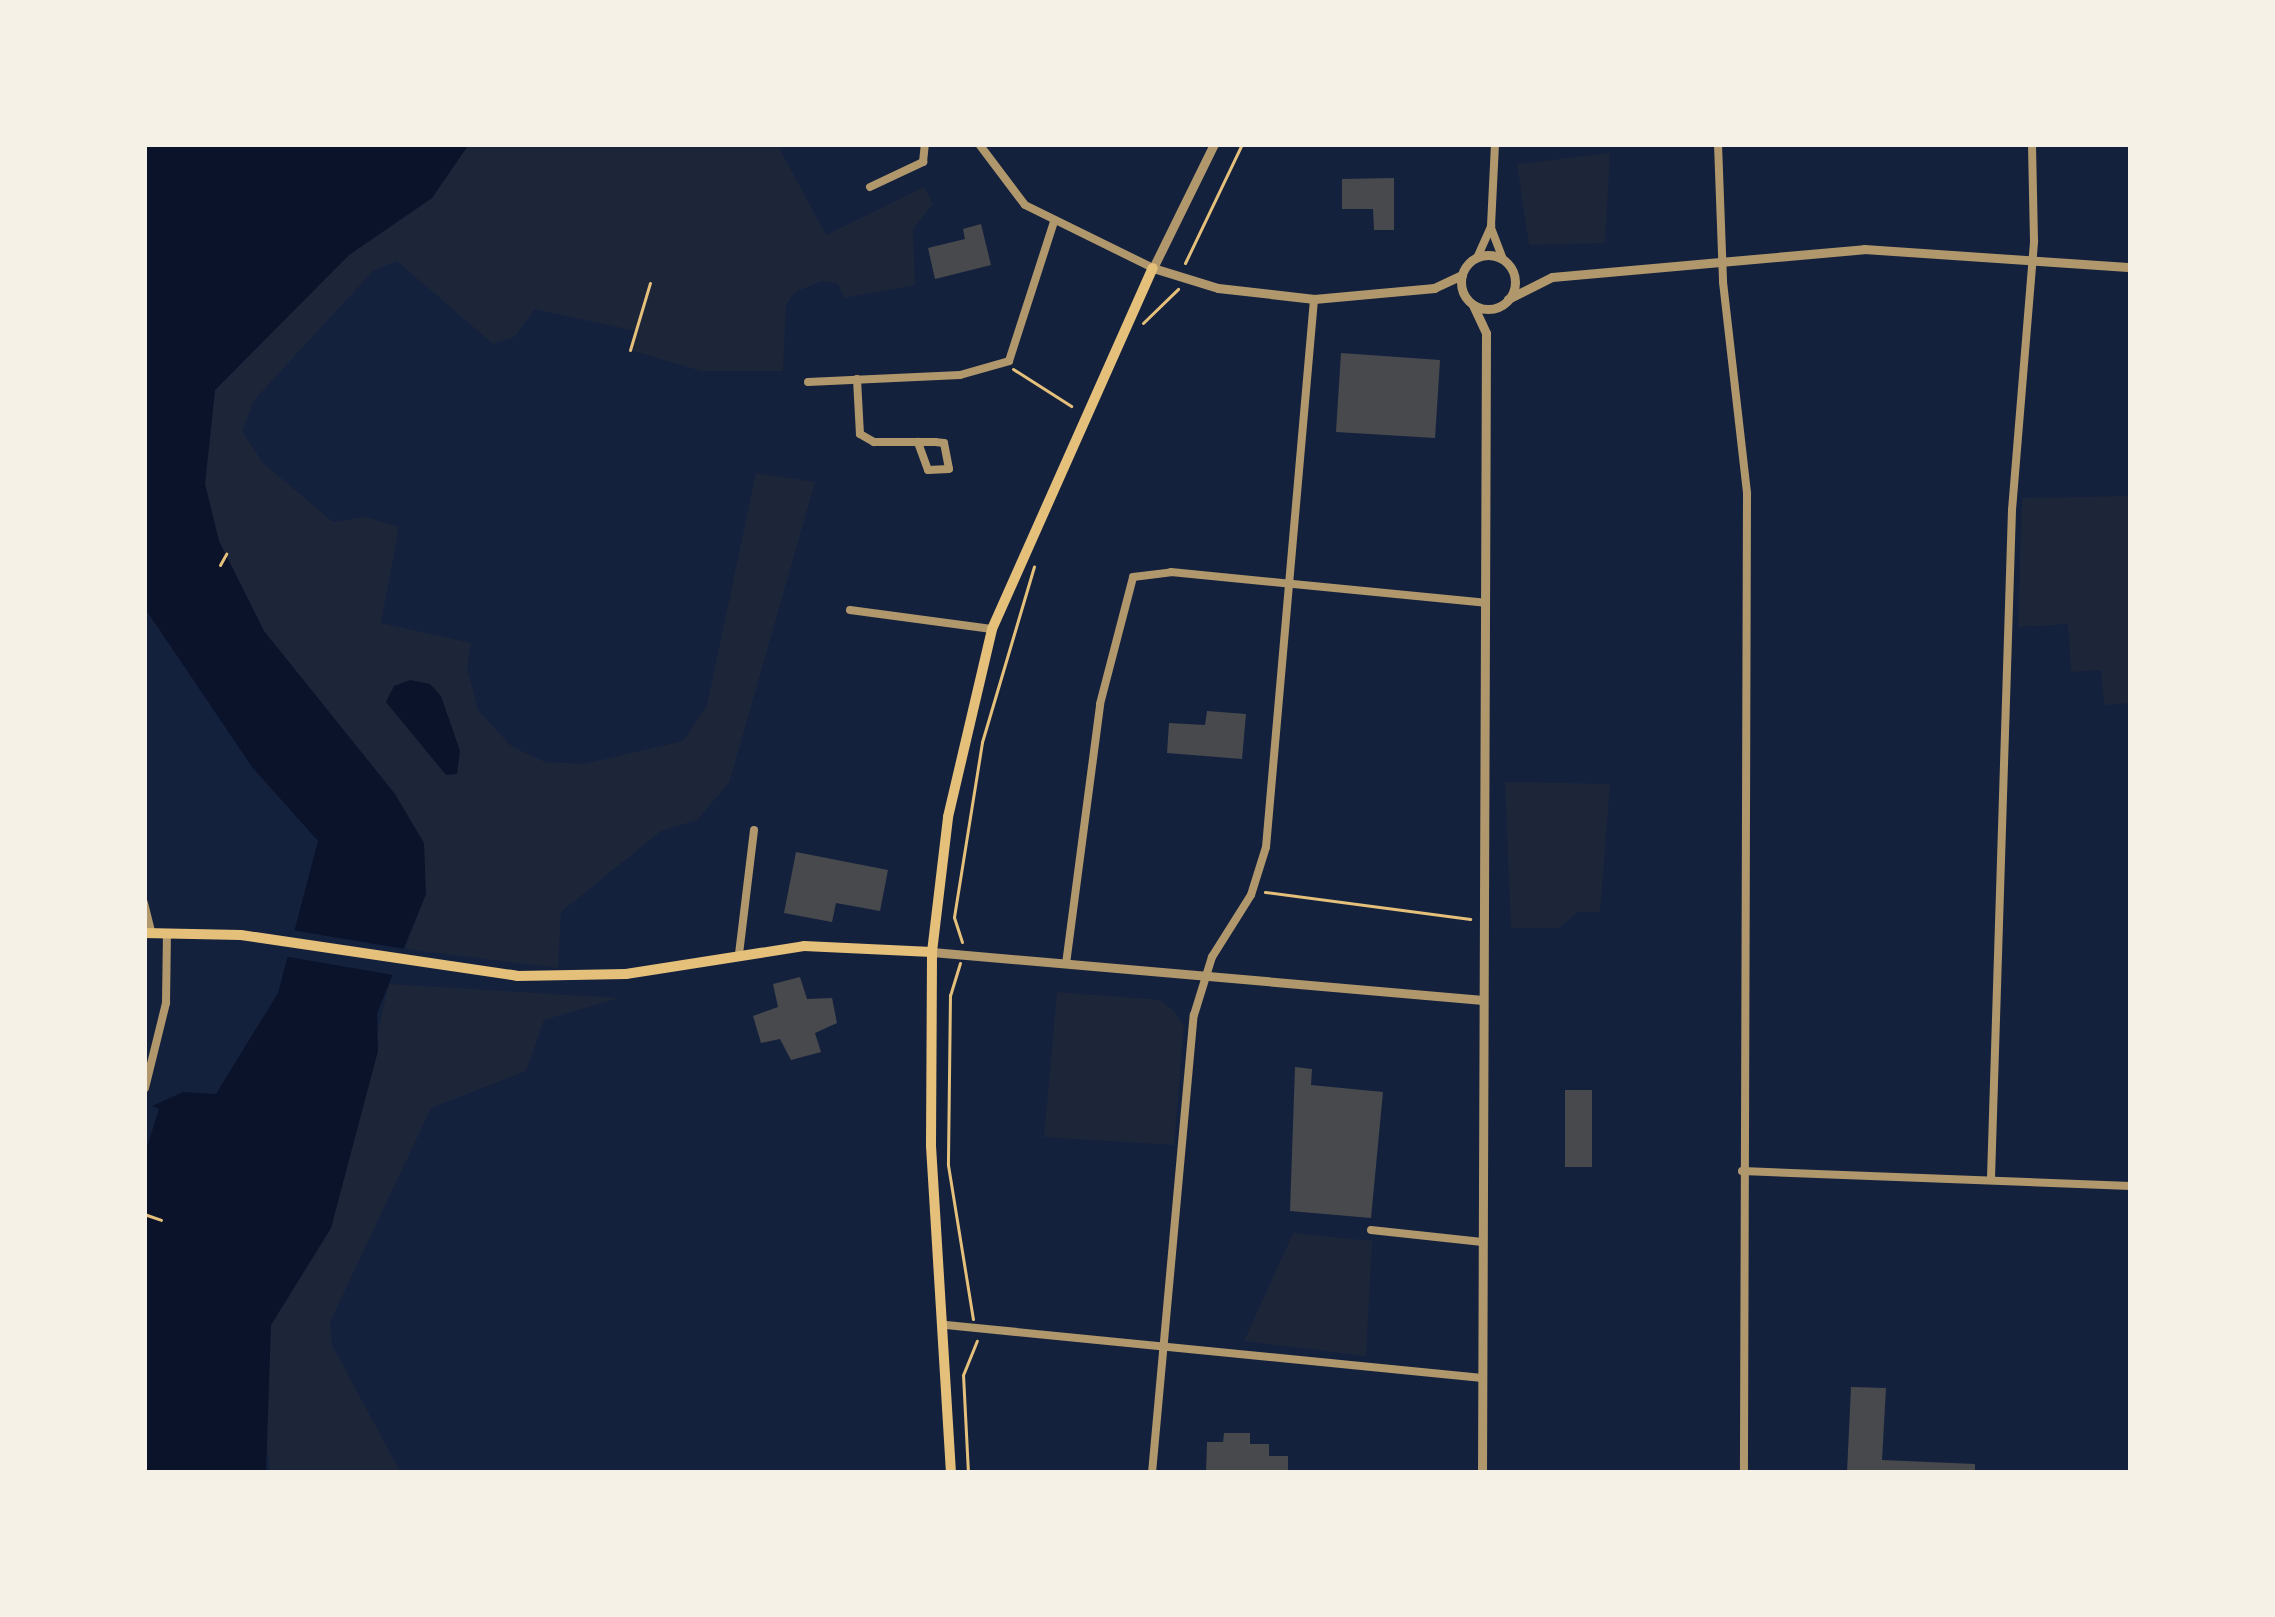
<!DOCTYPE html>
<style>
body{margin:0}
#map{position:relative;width:2275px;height:1617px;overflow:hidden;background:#14213d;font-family:"DM Sans",sans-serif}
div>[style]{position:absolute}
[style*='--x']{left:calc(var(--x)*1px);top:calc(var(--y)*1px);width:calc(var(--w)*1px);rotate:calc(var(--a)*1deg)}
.green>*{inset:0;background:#1d2539}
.water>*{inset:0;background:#0b132b}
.pier>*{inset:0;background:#14213d}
.building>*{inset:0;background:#48494c}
.path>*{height:3px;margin:-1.5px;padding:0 1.5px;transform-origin:1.5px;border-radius:1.5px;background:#e5c07b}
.minor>*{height:8px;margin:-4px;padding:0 4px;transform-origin:4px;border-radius:4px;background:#b1986c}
.tertiary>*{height:9px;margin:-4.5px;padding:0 4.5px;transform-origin:4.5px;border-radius:4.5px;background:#b1986c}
.tertiary>.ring{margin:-4.5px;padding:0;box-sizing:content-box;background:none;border:9px solid #b1986c;border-radius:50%}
.secondary>*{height:10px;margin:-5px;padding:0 5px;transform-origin:5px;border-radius:5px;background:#e5c07b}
span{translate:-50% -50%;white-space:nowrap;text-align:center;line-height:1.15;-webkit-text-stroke:9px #f6f1e7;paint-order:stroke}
.frame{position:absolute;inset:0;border:147px solid #f6f1e7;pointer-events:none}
</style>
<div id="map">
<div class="green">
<i style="clip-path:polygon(469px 144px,777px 144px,826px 235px,924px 187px,933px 204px,913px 229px,915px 285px,844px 298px,838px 284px,822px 281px,795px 292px,786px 305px,783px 371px,701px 371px,630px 350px,635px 331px,535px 309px,514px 337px,493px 344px,397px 261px,373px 271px,254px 400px,242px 431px,263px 463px,333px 522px,366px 517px,399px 527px,381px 623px,471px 643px,467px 668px,478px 710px,511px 746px,545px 762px,584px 764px,683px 741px,707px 705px,756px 473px,815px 482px,729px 783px,697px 820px,661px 831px,561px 912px,558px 968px,405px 949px,426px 894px,395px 794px,264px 631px,219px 541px,205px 484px,215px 390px,349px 255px,432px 198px)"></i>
<i style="clip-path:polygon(1610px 153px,1605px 243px,1529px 245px,1517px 164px)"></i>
<i style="clip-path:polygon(2131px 496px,2131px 703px,2104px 705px,2101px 670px,2071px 672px,2068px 624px,2018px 627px,2022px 498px)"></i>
<i style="clip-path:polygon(1505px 782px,1610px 784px,1600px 912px,1578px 912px,1559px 928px,1511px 928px)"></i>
<i style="clip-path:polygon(389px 984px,619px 998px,544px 1020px,526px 1071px,431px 1108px,330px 1322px,332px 1345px,401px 1473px,270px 1473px,263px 1410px,271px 1325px,331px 1228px)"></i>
<i style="clip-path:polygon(1057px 992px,1160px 1000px,1174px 1011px,1184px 1027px,1174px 1145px,1044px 1137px)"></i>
<i style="clip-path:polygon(1293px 1233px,1372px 1241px,1366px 1356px,1244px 1341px)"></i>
</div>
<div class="water">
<i style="clip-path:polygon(144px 144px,469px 144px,432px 198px,349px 255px,215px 390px,205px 484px,219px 541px,264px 631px,395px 794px,424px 843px,426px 894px,377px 1013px,378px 1051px,331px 1228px,271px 1325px,266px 1473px,144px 1473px,144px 1156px,159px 1109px,152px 1106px,183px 1092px,216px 1094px,278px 993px,318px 841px,252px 767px,144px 607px)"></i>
<i style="clip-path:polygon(410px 680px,430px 684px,441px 696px,460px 751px,457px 774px,446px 775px,386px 702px,394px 686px)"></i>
</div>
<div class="pier">
<i style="clip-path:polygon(291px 930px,411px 950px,399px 976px,283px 956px)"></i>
</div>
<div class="building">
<i style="clip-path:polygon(1394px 178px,1394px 230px,1374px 230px,1373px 209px,1342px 209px,1342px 179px)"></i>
<i style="clip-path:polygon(981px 224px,991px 265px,935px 279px,928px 248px,965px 239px,963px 229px)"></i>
<i style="clip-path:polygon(1341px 353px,1440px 360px,1435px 438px,1336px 432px)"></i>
<i style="clip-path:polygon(1207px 711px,1246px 714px,1242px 759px,1167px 753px,1169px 723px,1205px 725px)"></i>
<i style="clip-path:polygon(796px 852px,888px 870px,880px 911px,836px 903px,832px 922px,784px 913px)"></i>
<i style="clip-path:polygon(800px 977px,807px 999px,832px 998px,837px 1023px,815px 1033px,821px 1052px,791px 1060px,780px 1039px,761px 1043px,753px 1016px,778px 1007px,773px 984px)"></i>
<i style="clip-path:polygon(1295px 1067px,1312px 1069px,1311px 1085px,1383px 1092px,1371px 1218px,1290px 1211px)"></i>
<i style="clip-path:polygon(1565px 1090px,1592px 1090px,1592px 1167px,1565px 1167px)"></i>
<i style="clip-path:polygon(1851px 1387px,1886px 1388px,1882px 1460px,1975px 1464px,1975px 1473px,1847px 1473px)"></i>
<i style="clip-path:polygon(1224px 1433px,1250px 1433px,1250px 1444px,1269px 1444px,1269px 1456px,1288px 1456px,1288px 1473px,1206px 1473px,1207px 1442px,1223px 1442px)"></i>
</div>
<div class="path">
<i style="--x:1185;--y:263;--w:132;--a:-64.4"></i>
<i style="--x:1143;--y:323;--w:49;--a:-44.2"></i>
<i style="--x:630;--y:350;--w:70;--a:-73.4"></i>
<i style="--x:1013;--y:369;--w:69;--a:32.5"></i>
<i style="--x:220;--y:565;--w:13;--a:-61"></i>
<i style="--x:1265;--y:892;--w:207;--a:7.5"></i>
<i style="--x:962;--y:942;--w:26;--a:-108"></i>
<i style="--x:954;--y:917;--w:177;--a:-80.9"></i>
<i style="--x:982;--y:742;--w:183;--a:-73.5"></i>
<i style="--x:960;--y:963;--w:34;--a:107"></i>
<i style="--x:950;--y:995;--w:170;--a:90.7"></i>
<i style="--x:948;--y:1165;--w:156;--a:80.8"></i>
<i style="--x:144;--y:1214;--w:18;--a:19"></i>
<i style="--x:968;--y:1473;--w:98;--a:-92.9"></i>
<i style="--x:963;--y:1375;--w:37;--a:-68"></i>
</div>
<div class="minor">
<i style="--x:979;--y:144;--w:76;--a:53"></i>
<i style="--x:1025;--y:205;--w:143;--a:26.2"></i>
<i style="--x:1718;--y:144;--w:138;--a:87.9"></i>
<i style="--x:1723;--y:282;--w:213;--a:83.5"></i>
<i style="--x:1747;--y:494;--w:979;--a:90.18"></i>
<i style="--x:870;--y:187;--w:59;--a:-25.3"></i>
<i style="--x:923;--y:162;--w:18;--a:-84"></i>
<i style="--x:1491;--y:228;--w:34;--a:69"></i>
<i style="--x:1477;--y:258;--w:35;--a:-66"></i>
<i style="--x:1491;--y:226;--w:82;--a:-87.2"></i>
<i style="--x:857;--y:379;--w:55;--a:86.9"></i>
<i style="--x:860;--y:434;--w:16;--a:30"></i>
<i style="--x:874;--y:442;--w:61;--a:0"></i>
<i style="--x:935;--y:442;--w:9;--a:6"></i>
<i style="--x:944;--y:443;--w:26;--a:79"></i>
<i style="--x:949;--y:469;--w:21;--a:177"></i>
<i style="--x:928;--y:470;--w:30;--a:-110"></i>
<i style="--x:808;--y:382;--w:152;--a:-2.6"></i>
<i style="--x:960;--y:375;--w:51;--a:-15.9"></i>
<i style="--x:1009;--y:361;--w:146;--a:-72.1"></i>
<i style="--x:850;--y:610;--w:143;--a:7.6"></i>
<i style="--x:144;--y:903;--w:30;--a:76"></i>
<i style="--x:739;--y:954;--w:125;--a:-83.1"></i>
<i style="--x:1066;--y:964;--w:262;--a:-82.5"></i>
<i style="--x:1100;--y:704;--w:131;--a:-75.4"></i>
<i style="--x:1133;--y:577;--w:38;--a:-7"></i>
<i style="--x:1171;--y:572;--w:316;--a:5.6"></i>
<i style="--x:145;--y:1088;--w:88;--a:-76.1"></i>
<i style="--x:166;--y:1003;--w:69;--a:-89.2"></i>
<i style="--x:1742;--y:1171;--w:389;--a:2.2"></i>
<i style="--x:1991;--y:1178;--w:668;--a:-88.2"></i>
<i style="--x:2012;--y:510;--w:270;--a:-85.3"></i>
<i style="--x:2034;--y:241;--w:97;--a:-91.2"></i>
<i style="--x:1371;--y:1230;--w:112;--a:6.2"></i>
<i style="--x:946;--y:1325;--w:539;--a:5.65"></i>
<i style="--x:1152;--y:1473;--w:460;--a:-84.8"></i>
<i style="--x:1194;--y:1015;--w:61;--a:-72.8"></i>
<i style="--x:1212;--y:957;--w:73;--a:-57.8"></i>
<i style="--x:1251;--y:895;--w:50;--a:-72.6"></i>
<i style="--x:1266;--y:847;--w:550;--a:-84.99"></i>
</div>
<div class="tertiary">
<i style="--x:1214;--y:144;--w:138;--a:116.2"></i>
<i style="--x:1153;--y:268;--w:68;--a:17.1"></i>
<i style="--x:1218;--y:288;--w:97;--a:6.5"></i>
<i style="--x:1314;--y:299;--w:121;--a:-5.2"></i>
<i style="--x:1434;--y:288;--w:31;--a:-25"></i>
<i class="ring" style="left:1461px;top:255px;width:45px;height:45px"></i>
<i style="--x:1508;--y:299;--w:49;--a:-26.6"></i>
<i style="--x:1552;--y:277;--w:313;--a:-5.1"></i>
<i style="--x:1864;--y:249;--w:268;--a:3.9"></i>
<i style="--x:1473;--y:305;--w:31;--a:65"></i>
<i style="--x:1486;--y:333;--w:1140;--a:90.2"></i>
<i style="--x:932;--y:952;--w:553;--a:4.98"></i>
</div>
<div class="secondary">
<i style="--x:144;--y:933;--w:97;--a:1.2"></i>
<i style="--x:241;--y:935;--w:279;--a:8.4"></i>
<i style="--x:517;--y:976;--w:109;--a:-1.1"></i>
<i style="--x:626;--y:974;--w:180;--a:-8.9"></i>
<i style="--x:804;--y:946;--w:128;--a:2.7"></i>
<i style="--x:951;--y:1473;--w:328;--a:-93.5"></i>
<i style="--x:931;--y:1146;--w:194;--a:-89.7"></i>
<i style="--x:932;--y:952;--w:136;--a:-83.2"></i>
<i style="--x:948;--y:817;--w:193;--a:-76.8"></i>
<i style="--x:992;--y:629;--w:395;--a:-66"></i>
</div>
<div class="frame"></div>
</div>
